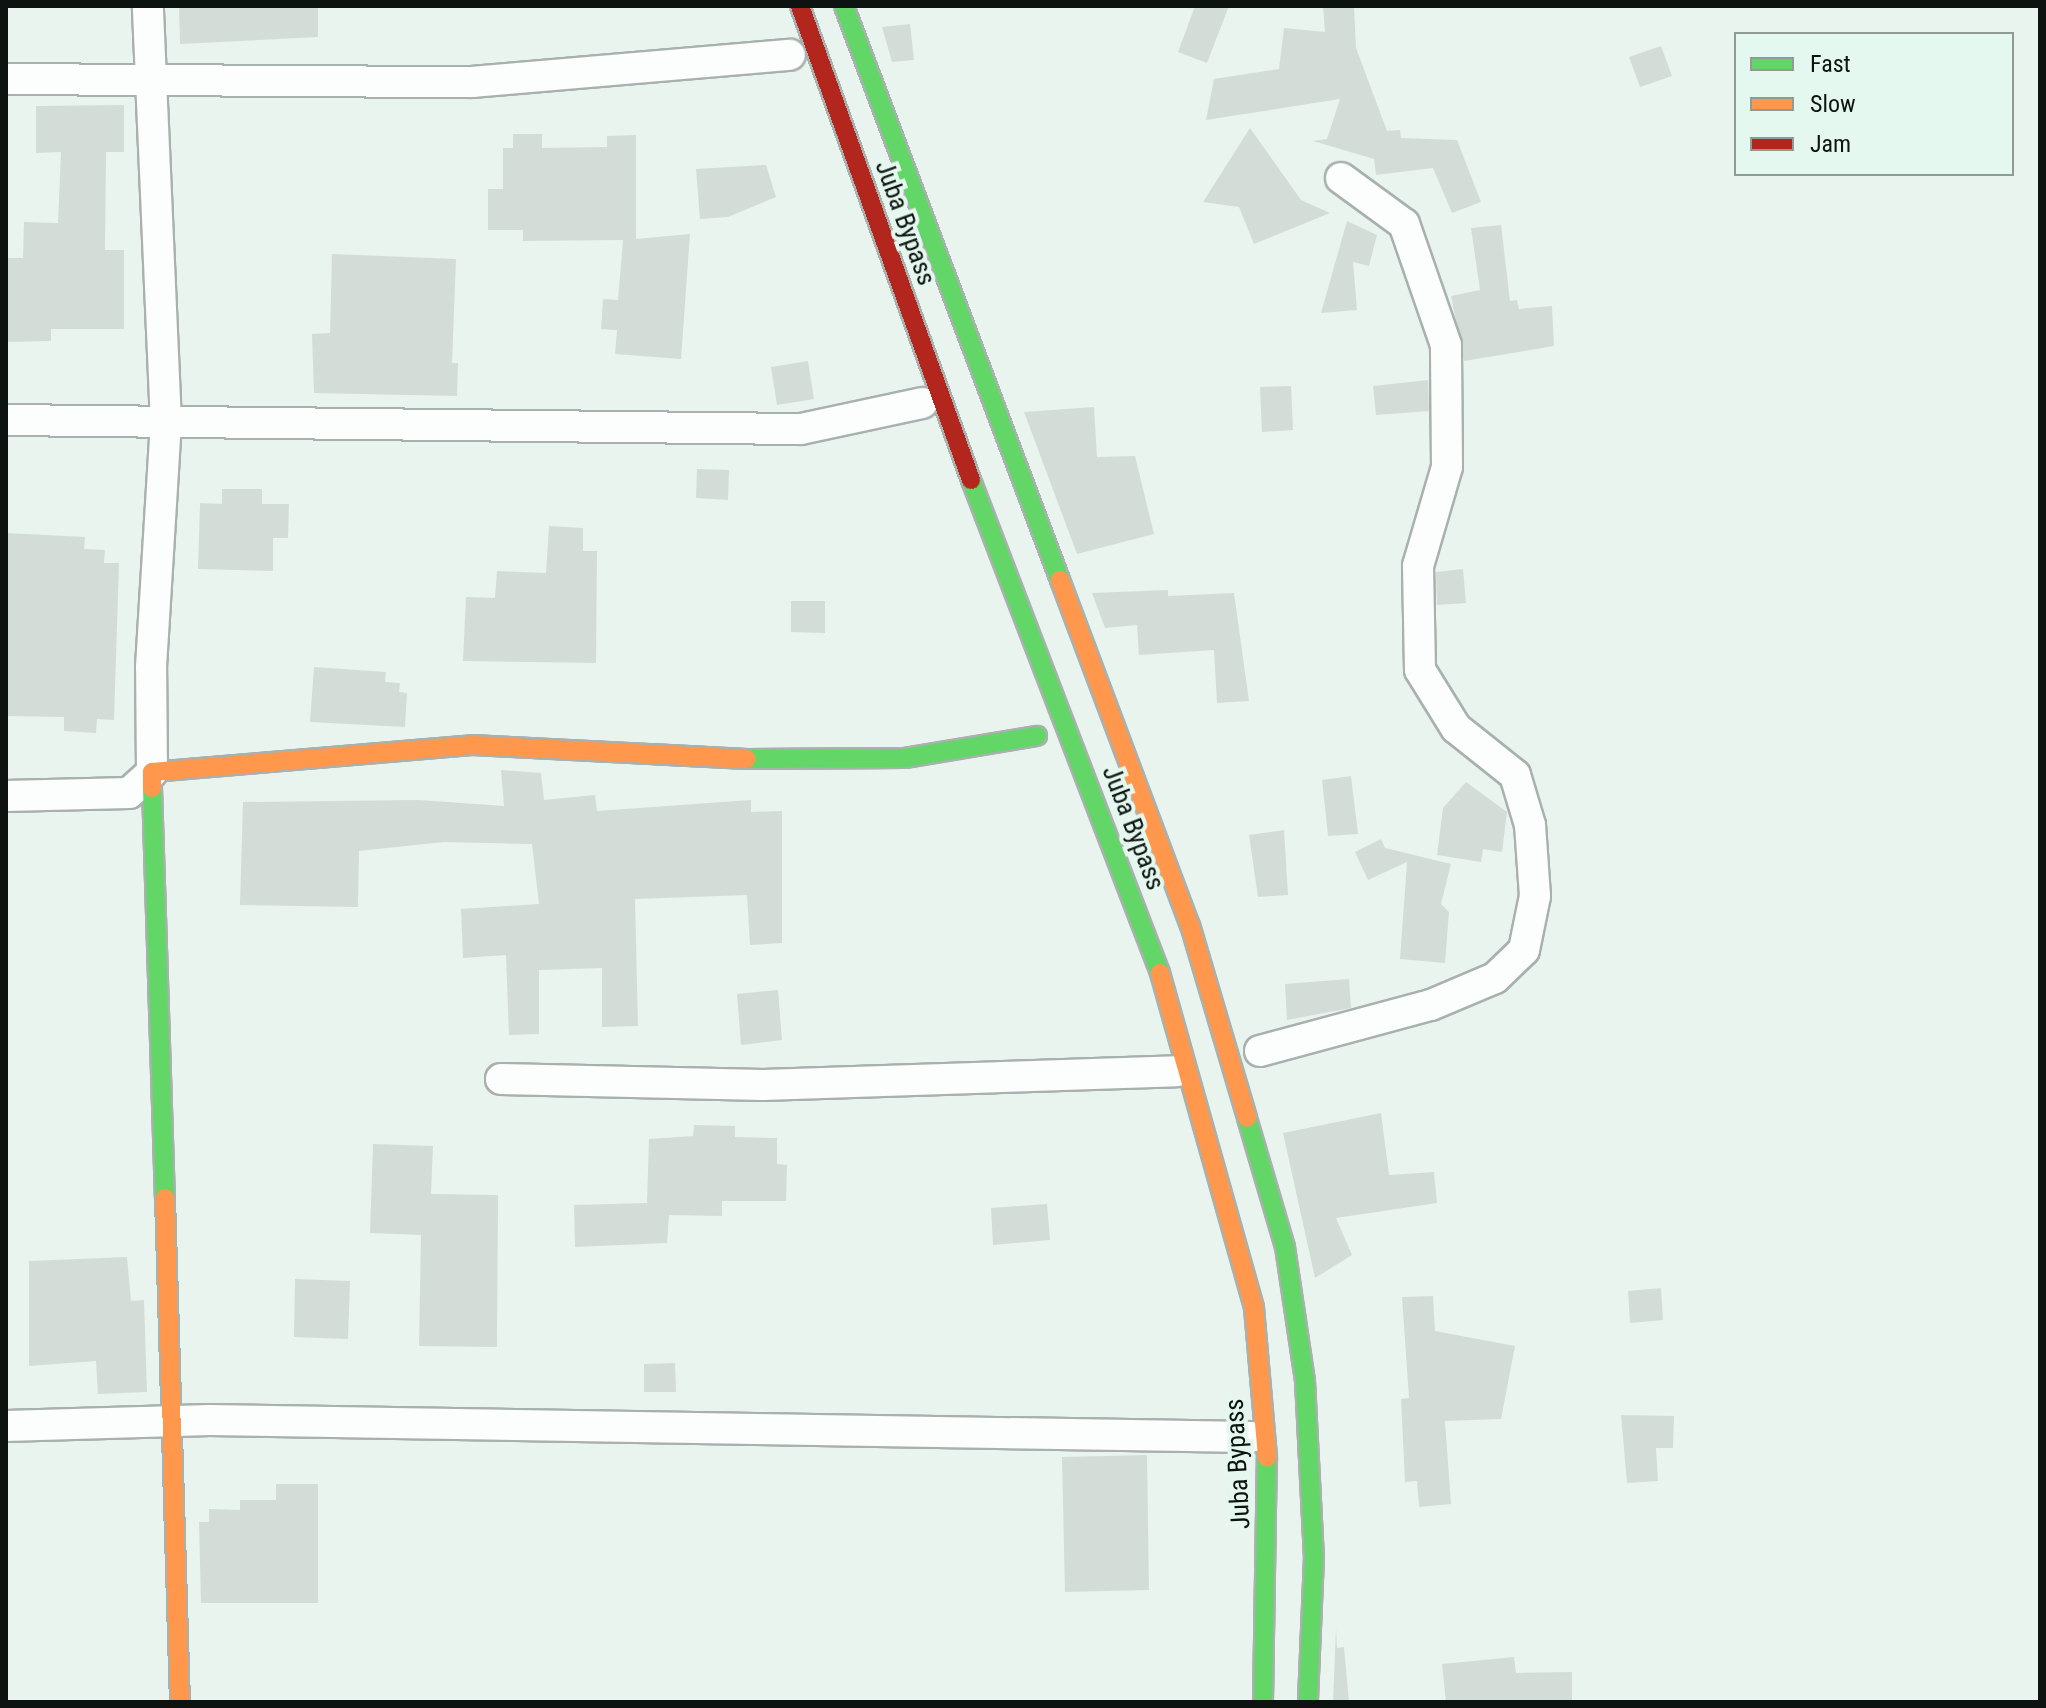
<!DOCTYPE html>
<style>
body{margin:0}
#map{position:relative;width:2046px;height:1708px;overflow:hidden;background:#e9f4ef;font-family:"Roboto Condensed",sans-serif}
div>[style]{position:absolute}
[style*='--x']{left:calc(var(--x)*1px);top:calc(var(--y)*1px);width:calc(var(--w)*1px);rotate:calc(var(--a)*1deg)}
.building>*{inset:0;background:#d4dcd8}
.roads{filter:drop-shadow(2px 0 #a9b1ae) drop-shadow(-2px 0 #a9b1ae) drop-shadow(0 2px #a9b1ae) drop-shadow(0 -2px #a9b1ae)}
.street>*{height:30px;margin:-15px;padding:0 15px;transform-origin:15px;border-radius:15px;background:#fcfdfd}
.fast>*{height:18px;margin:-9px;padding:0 9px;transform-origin:9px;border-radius:9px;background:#63d668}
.slow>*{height:18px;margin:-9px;padding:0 9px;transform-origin:9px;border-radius:9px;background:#ff974d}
.jam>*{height:18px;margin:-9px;padding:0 9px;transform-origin:9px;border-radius:9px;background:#b3261e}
span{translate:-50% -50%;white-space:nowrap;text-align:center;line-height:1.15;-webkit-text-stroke:8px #e5f8ef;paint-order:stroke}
.street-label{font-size:26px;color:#0d1311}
.frame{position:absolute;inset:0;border:8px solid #0d1311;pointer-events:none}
.legend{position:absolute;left:1734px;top:32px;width:280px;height:144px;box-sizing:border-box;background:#e5f8ef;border:2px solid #8f9c96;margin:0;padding:10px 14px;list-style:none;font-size:24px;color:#0d1311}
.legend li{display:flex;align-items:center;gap:16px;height:40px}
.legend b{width:40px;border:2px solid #8f9c96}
</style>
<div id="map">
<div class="building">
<i style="clip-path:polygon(179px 6px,318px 6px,318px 37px,180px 44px)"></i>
<i style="clip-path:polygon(1195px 6px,1229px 6px,1207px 63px,1178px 52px)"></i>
<i style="clip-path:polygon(1323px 6px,1354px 6px,1356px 48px,1387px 131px,1400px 130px,1401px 138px,1457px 140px,1481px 202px,1452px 213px,1433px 168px,1376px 175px,1374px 159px,1313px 141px,1327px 139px,1340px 99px,1206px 120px,1214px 79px,1279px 69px,1284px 28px,1325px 32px)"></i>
<i style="clip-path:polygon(910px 24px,914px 60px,892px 62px,882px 27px)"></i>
<i style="clip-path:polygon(1661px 46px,1672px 76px,1640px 87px,1629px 57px)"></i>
<i style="clip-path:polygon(124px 105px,124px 152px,106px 152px,105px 250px,124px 250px,124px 329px,51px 329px,51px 341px,6px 342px,6px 258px,23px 258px,24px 222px,58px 223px,61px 152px,36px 153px,36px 106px)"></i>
<i style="clip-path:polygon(1250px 128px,1301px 200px,1330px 213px,1254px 244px,1239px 207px,1203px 202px)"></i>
<i style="clip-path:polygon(513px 134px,542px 134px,542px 148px,607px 147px,607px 136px,636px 135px,636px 239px,690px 234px,681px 359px,615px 354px,617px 330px,601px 329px,603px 299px,618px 300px,623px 240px,523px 241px,523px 230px,488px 230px,488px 189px,503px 189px,503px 148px,513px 148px)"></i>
<i style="clip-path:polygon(766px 165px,776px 197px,728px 217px,700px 219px,696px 169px)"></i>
<i style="clip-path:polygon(1347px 221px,1377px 235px,1369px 266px,1353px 262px,1357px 310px,1321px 313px)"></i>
<i style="clip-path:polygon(1501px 225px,1510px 301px,1517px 300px,1519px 309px,1552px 306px,1554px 346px,1464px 361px,1451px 296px,1480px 290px,1471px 228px)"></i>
<i style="clip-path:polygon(332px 254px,456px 259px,452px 363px,458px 363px,457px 396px,314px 393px,312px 334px,330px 333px)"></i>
<i style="clip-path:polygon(808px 361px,814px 399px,777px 405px,771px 367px)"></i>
<i style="clip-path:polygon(1428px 380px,1429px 411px,1376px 415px,1373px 386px)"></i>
<i style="clip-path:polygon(1291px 386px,1293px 430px,1262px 432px,1260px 387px)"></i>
<i style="clip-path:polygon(1094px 407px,1097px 457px,1135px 456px,1154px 534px,1077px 554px,1024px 412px)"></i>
<i style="clip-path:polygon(697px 469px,729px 470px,728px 500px,696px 498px)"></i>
<i style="clip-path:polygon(222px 489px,262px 489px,262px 504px,289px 504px,288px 538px,273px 538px,273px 571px,198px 569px,200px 503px,222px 504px)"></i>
<i style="clip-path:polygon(549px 526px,583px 528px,583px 551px,597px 551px,596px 663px,463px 661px,466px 597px,495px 598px,497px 571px,546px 573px)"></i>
<i style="clip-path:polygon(6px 533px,85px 537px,84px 549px,105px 550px,104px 563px,119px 563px,114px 720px,97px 719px,96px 733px,64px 731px,64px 717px,6px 716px)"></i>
<i style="clip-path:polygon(1463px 569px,1466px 603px,1437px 605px,1436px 572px)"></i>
<i style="clip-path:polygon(1168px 590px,1168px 596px,1234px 593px,1249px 701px,1217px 703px,1214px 650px,1139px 655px,1137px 625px,1105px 628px,1092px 593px)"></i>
<i style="clip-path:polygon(791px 601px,825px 601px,825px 633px,791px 632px)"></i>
<i style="clip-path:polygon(314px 667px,386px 672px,385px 682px,400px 683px,399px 692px,407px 693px,405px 727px,310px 722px)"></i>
<i style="clip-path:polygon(501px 770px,541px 773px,544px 800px,595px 795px,597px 811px,751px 800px,751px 812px,782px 811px,782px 943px,750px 945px,747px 895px,635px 899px,638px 1026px,602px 1027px,602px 968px,539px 970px,539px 1034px,509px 1035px,506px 955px,463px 958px,461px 909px,539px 904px,532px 844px,444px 842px,359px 851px,358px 907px,240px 905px,243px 802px,419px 800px,504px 806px)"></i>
<i style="clip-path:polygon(1351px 776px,1358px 834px,1328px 836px,1322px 780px)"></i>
<i style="clip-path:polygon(1466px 782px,1507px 812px,1502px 852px,1483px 849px,1481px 862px,1437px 855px,1443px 808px)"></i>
<i style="clip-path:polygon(1284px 830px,1288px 895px,1258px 897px,1249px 835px)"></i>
<i style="clip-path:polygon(1381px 839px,1385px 848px,1451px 864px,1441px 904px,1449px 912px,1445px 963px,1400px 959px,1407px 862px,1368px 880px,1355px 852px)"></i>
<i style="clip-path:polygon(1349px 979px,1351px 1008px,1287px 1020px,1285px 984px)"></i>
<i style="clip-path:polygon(778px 990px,782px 1040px,741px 1045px,737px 994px)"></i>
<i style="clip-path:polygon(1381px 1113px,1389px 1175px,1434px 1172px,1437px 1203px,1336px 1218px,1352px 1255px,1315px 1278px,1283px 1133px)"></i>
<i style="clip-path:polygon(694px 1125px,735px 1126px,735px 1137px,777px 1138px,777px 1164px,787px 1165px,786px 1201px,722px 1201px,722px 1216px,669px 1215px,667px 1243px,575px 1247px,574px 1205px,647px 1203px,649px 1139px,693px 1136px)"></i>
<i style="clip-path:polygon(373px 1144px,433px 1146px,431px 1194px,498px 1195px,497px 1347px,419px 1346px,421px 1235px,370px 1233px)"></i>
<i style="clip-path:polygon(1047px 1204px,1050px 1240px,993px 1245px,991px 1208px)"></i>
<i style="clip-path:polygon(127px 1257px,131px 1301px,144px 1300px,147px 1392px,98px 1394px,96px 1361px,29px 1366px,29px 1261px)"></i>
<i style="clip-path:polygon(295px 1279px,350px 1281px,348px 1339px,294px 1337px)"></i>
<i style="clip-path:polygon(1661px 1288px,1663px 1320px,1630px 1323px,1628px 1291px)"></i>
<i style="clip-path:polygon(1433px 1296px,1435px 1331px,1515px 1346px,1501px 1419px,1445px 1421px,1451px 1504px,1419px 1507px,1417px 1481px,1405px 1482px,1401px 1399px,1409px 1398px,1402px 1297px)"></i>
<i style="clip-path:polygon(675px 1363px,676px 1392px,644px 1392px,644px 1364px)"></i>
<i style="clip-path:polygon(1621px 1415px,1674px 1416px,1673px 1448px,1656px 1448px,1658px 1481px,1627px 1483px)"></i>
<i style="clip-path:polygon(1147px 1455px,1149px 1590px,1065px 1592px,1062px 1457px)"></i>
<i style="clip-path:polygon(276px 1484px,318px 1484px,318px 1603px,201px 1603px,199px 1522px,209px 1522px,209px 1509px,240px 1510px,240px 1500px,276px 1500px)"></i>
<i style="clip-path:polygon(1336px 1628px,1337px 1648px,1344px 1647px,1349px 1702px,1333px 1702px)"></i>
<i style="clip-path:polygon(1514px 1657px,1516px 1673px,1572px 1672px,1572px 1702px,1446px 1702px,1442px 1664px)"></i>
</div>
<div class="roads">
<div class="street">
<i style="--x:6;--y:79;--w:466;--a:0.4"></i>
<i style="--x:472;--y:82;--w:319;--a:-4.9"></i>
<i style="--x:6;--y:420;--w:795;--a:0.65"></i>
<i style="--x:801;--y:429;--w:124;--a:-12.1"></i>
<i style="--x:6;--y:796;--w:123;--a:-1.4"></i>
<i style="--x:129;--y:793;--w:31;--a:-42"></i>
<i style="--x:152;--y:772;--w:105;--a:-90.5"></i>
<i style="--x:151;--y:667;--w:244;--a:-86.5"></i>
<i style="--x:166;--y:423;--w:417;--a:-92.5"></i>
<i style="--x:1260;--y:1051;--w:177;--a:-15.1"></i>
<i style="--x:1431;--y:1005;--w:69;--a:-22.9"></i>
<i style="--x:1495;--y:978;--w:40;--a:-44"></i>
<i style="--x:1524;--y:950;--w:55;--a:-78.5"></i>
<i style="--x:1535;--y:896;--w:71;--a:-94"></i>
<i style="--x:1530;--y:825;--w:52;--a:-106.7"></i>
<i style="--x:1515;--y:775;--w:75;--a:-141.5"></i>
<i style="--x:1456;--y:728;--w:68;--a:-121.8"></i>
<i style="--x:1420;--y:670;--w:104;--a:-91.1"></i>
<i style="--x:1418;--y:566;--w:103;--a:-73.7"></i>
<i style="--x:1447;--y:467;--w:122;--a:-90.5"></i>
<i style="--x:1446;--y:345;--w:128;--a:-109.1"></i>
<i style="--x:1404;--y:224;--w:78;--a:-143.9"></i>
<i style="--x:501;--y:1079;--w:262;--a:1.3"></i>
<i style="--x:763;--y:1085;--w:414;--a:-1.9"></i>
<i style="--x:6;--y:1426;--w:204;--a:-1.7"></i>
<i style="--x:210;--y:1420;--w:1041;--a:0.94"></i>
</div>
<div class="fast">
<i style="--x:844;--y:6;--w:613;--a:69.38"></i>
<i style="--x:971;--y:480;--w:528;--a:69.02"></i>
<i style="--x:747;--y:759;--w:158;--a:-0.4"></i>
<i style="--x:905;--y:758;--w:134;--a:-9.5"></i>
<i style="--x:152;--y:788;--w:410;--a:88.2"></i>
<i style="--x:1247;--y:1118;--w:134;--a:73.6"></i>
<i style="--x:1285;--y:1247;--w:135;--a:81.5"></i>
<i style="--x:1305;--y:1381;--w:176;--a:87.1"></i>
<i style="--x:1314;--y:1557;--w:145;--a:92.4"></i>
<i style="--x:1263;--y:1702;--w:245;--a:-89.1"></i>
</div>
<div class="slow">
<i style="--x:1060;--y:580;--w:369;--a:69.4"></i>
<i style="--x:1190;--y:925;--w:201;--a:73.5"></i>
<i style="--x:152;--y:788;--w:16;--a:-90"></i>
<i style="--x:152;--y:772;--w:321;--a:-4.8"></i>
<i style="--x:472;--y:745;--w:275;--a:2.9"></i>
<i style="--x:1160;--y:973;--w:348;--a:74.3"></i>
<i style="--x:1254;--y:1308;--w:150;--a:85"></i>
<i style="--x:165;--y:1198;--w:504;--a:88.3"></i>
</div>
<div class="jam">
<i style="--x:800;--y:6;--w:504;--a:70.16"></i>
</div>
</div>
<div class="street-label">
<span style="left:905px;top:223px;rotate:70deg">Juba Bypass</span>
<span style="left:1133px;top:828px;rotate:69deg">Juba Bypass</span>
<span style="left:1238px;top:1464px;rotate:-93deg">Juba Bypass</span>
</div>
<div class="frame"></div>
<ul class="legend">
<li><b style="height:10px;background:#63d668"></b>Fast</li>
<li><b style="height:10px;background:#ff974d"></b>Slow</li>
<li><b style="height:10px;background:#b3261e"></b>Jam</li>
</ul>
</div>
